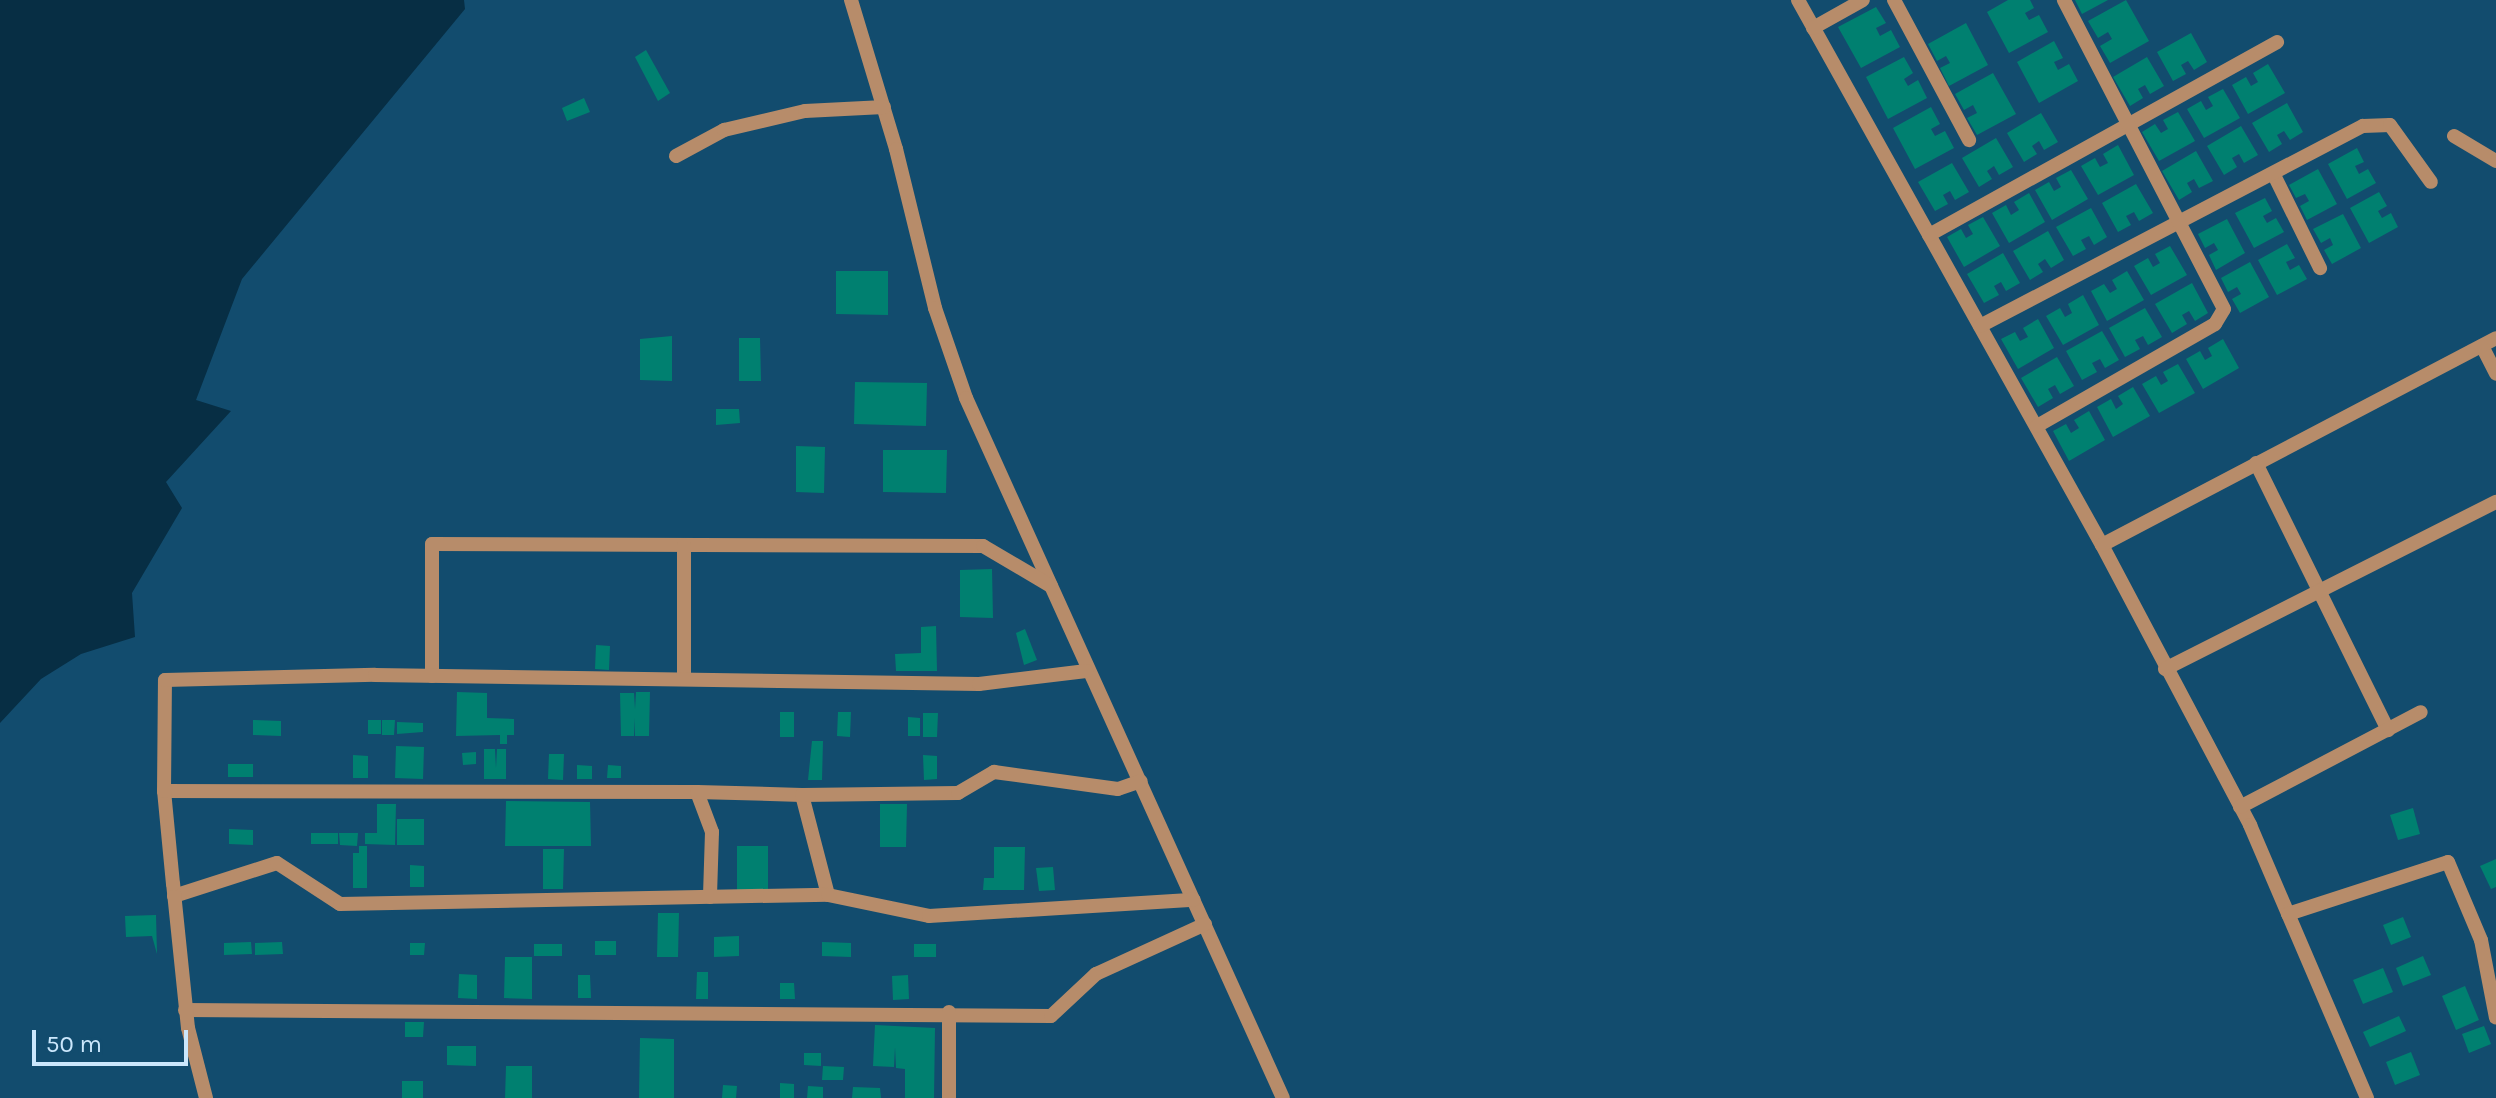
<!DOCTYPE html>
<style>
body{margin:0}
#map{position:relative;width:2496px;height:1098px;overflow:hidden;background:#124c6e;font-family:Karla,sans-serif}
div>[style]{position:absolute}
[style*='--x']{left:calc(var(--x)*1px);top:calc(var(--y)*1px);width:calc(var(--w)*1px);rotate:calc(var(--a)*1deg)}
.water>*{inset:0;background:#072e44}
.building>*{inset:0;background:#008070}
.minor>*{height:14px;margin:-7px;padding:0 7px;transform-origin:7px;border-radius:7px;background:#b78c6a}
span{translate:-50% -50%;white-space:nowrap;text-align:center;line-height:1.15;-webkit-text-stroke:6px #124c6e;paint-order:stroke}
.scale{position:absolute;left:32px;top:1030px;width:156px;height:36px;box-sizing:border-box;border:4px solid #cbe7fc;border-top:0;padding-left:10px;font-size:24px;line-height:28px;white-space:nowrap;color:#cbe7fc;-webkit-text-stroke:6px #124c6e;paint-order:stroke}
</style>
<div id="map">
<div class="water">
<i style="clip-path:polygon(0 0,464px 0,465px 9px,242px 279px,196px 400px,231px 411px,166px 482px,182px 508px,132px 593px,135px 637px,81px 654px,41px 679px,0 723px)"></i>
</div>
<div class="building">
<i style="clip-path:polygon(2008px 0,2030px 0,2034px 8px,2025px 13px,2029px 20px,2039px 15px,2048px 32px,2009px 53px,1987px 12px)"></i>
<i style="clip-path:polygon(2075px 0,2108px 0,2082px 14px)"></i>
<i style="clip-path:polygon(2126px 0,2149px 41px,2110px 63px,2100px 46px,2112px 39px,2108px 32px,2098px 38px,2088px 21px)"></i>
<i style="clip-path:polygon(1876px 7px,1886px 23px,1876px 28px,1880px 36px,1891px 30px,1900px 47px,1861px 68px,1838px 27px)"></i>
<i style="clip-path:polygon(1966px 23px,1988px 65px,1949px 86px,1940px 68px,1950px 63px,1946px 56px,1937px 61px,1928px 44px)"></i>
<i style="clip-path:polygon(2191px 33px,2207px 62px,2194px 70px,2188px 61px,2181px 65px,2186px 74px,2173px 81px,2157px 52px)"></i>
<i style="clip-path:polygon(2054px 41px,2063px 58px,2054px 62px,2058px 70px,2069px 64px,2078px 81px,2039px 103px,2017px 62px)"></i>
<i style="clip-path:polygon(646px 50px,670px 93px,658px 101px,635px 57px)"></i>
<i style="clip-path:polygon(1904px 57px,1913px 73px,1904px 79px,1908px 86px,1918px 80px,1927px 98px,1888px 119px,1866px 77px)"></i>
<i style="clip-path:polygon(2147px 57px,2164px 86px,2150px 94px,2145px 85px,2138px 89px,2143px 98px,2130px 106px,2113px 77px)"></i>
<i style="clip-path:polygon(2268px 64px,2285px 93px,2248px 114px,2232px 85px,2246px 77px,2251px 86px,2258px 82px,2253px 73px)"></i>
<i style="clip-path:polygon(1993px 73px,2016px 114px,1977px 135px,1967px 118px,1977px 113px,1973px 105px,1964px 110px,1955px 94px)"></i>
<i style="clip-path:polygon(2223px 89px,2240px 118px,2204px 138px,2187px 109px,2201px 101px,2206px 110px,2213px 106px,2208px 97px)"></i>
<i style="clip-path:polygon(584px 98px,590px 112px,567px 121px,562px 108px)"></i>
<i style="clip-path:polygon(2287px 103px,2303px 132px,2290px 140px,2284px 131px,2277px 135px,2282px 144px,2269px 152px,2252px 123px)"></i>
<i style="clip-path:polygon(1931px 107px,1940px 124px,1931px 129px,1935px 136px,1945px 131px,1954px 148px,1915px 169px,1893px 128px)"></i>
<i style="clip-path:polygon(2178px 112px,2195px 141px,2159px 161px,2142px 132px,2155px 124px,2161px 133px,2168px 129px,2163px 120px)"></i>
<i style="clip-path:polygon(2041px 113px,2058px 142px,2044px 150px,2039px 141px,2032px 146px,2037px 154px,2024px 162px,2007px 133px)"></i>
<i style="clip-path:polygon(2241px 126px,2258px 155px,2244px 163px,2239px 154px,2232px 158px,2237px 167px,2224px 175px,2207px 146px)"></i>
<i style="clip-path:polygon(1996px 138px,2013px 167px,1999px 175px,1994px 166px,1987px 171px,1992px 179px,1979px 187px,1962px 158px)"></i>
<i style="clip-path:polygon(2118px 145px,2134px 175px,2098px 195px,2081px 166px,2095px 158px,2100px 167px,2108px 163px,2103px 154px)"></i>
<i style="clip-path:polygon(2357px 148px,2364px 162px,2355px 166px,2359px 174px,2368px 169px,2376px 183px,2347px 199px,2328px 164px)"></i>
<i style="clip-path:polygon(2196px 151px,2213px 181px,2199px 188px,2194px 179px,2187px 183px,2192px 192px,2179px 200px,2162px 171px)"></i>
<i style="clip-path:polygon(1952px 163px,1969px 192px,1955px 200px,1950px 191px,1943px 195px,1948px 204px,1935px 211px,1918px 182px)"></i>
<i style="clip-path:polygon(2318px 169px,2337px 204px,2307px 220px,2300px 206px,2309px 201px,2305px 194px,2296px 198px,2289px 185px)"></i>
<i style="clip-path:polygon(2071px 170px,2088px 199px,2052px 220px,2035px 190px,2049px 182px,2054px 191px,2061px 187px,2056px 178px)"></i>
<i style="clip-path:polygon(2136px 184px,2153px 213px,2139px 221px,2134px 212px,2126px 216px,2131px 225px,2118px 232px,2102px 203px)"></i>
<i style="clip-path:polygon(2379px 192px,2387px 206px,2378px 211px,2382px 218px,2391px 213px,2398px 227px,2369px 243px,2350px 208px)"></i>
<i style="clip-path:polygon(2029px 193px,2045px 222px,2009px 243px,1992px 213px,2006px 205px,2011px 215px,2019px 210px,2014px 202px)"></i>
<i style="clip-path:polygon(2265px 198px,2272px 211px,2263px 216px,2267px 223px,2276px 218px,2284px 232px,2254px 248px,2235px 213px)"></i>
<i style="clip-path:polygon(2091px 208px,2107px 237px,2094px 245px,2089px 236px,2081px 240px,2086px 249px,2073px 256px,2056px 227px)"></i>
<i style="clip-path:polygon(2343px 214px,2361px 248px,2332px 264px,2324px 250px,2333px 245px,2330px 238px,2321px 243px,2313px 229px)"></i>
<i style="clip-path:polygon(1983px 217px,2000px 246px,1964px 267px,1947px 237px,1961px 229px,1966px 238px,1973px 234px,1968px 225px)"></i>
<i style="clip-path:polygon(2227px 219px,2245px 253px,2216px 270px,2209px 255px,2218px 250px,2214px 243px,2205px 248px,2198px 234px)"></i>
<i style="clip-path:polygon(2048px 231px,2064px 260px,2051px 268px,2045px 259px,2038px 264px,2043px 272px,2030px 280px,2013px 251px)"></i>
<i style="clip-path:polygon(2287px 244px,2295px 258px,2286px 262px,2290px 270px,2299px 265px,2307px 279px,2277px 295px,2258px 260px)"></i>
<i style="clip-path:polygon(2170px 246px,2187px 275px,2151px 295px,2134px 266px,2148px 258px,2153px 267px,2160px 263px,2155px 254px)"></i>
<i style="clip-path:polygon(2003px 253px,2020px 283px,2006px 291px,2001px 282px,1994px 286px,1999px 295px,1984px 303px,1967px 274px)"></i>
<i style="clip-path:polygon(2250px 262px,2269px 297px,2240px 313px,2232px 299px,2241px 294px,2237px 287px,2228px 292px,2221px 278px)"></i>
<i style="clip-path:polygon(836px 271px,888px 271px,888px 315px,836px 314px)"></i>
<i style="clip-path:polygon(2127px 271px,2144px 300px,2107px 321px,2091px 291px,2104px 284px,2110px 293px,2117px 289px,2112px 280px)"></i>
<i style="clip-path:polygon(2192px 283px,2208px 313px,2195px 321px,2189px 311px,2182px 315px,2187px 324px,2172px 333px,2155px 304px)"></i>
<i style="clip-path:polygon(2083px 295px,2099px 325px,2063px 345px,2046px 316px,2060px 308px,2065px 317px,2072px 313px,2068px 304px)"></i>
<i style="clip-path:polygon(2145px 308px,2162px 337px,2148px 345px,2143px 336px,2135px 340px,2140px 349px,2125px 357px,2109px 328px)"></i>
<i style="clip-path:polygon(2038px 319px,2054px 348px,2018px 369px,2001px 339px,2015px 332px,2020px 341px,2028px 337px,2023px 328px)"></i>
<i style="clip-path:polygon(2102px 331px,2119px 360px,2105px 368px,2100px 359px,2092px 363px,2097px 372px,2082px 380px,2066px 351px)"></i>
<i style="clip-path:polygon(672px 336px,672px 381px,640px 380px,640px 339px)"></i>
<i style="clip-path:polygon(739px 338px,760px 338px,761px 381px,739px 381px)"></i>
<i style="clip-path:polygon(2223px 339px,2239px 368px,2203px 389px,2186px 359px,2200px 351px,2205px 360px,2212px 356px,2208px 348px)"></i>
<i style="clip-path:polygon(2057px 357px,2074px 386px,2060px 394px,2055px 385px,2048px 389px,2053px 398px,2038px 407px,2021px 378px)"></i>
<i style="clip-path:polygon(2178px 364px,2195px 393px,2159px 413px,2142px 384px,2156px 376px,2161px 385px,2168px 381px,2163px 372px)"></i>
<i style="clip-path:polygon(855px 382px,927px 383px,926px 426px,854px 424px)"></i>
<i style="clip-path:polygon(2133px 387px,2150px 416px,2113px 437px,2097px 407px,2111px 399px,2116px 409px,2123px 404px,2118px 396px)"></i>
<i style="clip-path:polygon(716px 409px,739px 409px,740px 423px,716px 425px)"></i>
<i style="clip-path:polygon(2089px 411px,2105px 440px,2069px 461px,2053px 431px,2066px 424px,2071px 433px,2079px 428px,2074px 420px)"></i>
<i style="clip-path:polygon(796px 446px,825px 447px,824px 493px,796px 492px)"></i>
<i style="clip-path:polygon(883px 450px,947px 450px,946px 493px,883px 492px)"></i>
<i style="clip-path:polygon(992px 569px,993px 618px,960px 617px,960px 570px)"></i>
<i style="clip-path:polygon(936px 626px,937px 671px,896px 671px,895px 654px,921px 653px,921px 627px)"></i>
<i style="clip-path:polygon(1025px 629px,1037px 660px,1024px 665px,1016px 633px)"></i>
<i style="clip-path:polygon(596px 645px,610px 646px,609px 670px,595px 669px)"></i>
<i style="clip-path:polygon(457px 692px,487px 693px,487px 718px,514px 719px,514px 735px,507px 735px,507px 744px,500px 744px,500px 735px,456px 736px)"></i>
<i style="clip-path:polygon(636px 692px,650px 692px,649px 736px,635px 736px,634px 718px,634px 736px,621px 736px,620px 693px,634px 693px,635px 709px)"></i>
<i style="clip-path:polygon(780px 712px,794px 712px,794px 737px,780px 737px)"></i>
<i style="clip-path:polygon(838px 712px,851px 712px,850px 737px,837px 736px)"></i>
<i style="clip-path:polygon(923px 713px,938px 713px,937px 737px,923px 737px)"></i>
<i style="clip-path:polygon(908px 717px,920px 718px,920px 736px,908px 736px)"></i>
<i style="clip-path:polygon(253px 720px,281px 721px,281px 736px,253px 735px)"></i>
<i style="clip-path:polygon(368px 720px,381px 720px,381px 734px,368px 734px)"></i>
<i style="clip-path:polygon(382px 720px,395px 720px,394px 735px,382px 735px)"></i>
<i style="clip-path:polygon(397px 722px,423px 723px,423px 732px,397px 734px)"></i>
<i style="clip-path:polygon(812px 741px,823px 741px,822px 780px,808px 780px)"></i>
<i style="clip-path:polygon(396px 746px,424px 747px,423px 779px,395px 778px)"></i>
<i style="clip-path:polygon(484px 749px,495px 749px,496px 768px,497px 749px,506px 749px,506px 779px,484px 779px)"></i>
<i style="clip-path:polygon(476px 752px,476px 764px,463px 765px,462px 753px)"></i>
<i style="clip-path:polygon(549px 754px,564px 754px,563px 780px,548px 779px)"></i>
<i style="clip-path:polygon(353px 755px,368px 756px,368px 778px,353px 778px)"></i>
<i style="clip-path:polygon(923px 755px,937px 756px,937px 779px,924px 780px)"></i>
<i style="clip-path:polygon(228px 764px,253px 764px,253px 777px,228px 777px)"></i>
<i style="clip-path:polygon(577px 765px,592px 766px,592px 779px,577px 779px)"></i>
<i style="clip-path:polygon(608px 765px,621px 766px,621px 778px,607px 778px)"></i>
<i style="clip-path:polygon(506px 801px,590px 802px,591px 846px,505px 846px)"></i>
<i style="clip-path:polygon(377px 804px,396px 804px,395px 845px,365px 844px,365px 833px,377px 833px)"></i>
<i style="clip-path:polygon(880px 804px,907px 804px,906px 847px,880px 847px)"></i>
<i style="clip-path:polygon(2413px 808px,2420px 834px,2398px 840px,2390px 815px)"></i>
<i style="clip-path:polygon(397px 819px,424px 819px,424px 845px,397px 845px)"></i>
<i style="clip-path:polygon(229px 829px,253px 830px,253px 845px,229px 844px)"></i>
<i style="clip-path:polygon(311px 833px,338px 833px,338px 844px,311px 844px)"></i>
<i style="clip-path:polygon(339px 833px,358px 833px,357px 846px,340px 845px)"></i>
<i style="clip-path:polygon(359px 846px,367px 846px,367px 888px,353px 888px,353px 853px,359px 853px)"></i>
<i style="clip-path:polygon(737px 846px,768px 846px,768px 890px,737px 890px)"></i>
<i style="clip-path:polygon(994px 847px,1025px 847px,1024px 890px,983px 890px,984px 878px,994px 878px)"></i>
<i style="clip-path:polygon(543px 849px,564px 849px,563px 889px,543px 889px)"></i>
<i style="clip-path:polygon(2496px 859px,2496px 887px,2491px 889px,2480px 866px)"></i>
<i style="clip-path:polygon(410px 865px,424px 866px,424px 887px,410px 887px)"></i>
<i style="clip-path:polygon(1053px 867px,1055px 890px,1039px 891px,1036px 868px)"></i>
<i style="clip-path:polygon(658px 913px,679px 913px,678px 957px,657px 957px)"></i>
<i style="clip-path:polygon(156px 915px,157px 954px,152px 936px,126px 937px,125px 916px)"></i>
<i style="clip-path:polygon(2403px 917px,2411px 937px,2391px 945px,2383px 925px)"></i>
<i style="clip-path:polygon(739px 936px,739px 956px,714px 957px,714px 937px)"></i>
<i style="clip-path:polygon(595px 941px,616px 941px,616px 955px,595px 955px)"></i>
<i style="clip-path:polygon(251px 942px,252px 954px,224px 955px,224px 943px)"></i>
<i style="clip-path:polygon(282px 942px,283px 954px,255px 955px,255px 943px)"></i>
<i style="clip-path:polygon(822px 942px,851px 943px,851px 957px,822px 956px)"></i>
<i style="clip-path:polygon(410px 943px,425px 943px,424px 955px,410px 955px)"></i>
<i style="clip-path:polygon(534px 944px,562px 944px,562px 956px,534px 956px)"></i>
<i style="clip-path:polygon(914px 944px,936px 944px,936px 957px,914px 957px)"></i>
<i style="clip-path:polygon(2423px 956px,2431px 975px,2403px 986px,2396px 968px)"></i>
<i style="clip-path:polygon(505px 957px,532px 957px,532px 999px,504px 998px)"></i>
<i style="clip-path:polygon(2383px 968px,2393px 992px,2363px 1004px,2353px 980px)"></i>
<i style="clip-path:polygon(697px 972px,708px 972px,708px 999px,696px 999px)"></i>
<i style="clip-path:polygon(459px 974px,477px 975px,477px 999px,458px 998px)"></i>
<i style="clip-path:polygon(578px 975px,590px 975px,591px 998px,578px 998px)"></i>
<i style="clip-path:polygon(908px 975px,909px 999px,893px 1000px,892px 976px)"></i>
<i style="clip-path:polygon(780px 983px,794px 983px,795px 999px,780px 999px)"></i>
<i style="clip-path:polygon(2465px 986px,2479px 1020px,2456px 1030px,2442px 996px)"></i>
<i style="clip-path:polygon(2399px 1016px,2406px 1031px,2370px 1047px,2363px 1032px)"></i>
<i style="clip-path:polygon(405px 1022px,424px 1022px,423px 1037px,405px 1037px)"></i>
<i style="clip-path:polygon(875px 1025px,935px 1028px,934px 1098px,905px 1098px,905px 1069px,896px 1068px,895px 1047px,894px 1067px,873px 1066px)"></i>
<i style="clip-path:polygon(2484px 1026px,2491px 1044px,2469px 1053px,2462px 1034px)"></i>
<i style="clip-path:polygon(640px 1038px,674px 1039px,674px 1098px,639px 1098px)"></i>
<i style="clip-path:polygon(447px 1046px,476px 1046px,476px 1066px,447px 1065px)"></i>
<i style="clip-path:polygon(2411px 1052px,2420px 1075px,2395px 1085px,2386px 1062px)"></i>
<i style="clip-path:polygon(804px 1053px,821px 1053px,821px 1066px,804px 1065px)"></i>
<i style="clip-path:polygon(506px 1066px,532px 1066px,532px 1098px,505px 1098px)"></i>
<i style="clip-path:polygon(823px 1066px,844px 1067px,843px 1080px,822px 1080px)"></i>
<i style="clip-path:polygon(402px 1081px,423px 1081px,423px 1098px,402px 1098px)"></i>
<i style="clip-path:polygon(780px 1083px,794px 1084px,794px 1098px,780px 1098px)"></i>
<i style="clip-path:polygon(723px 1085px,737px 1086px,736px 1098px,722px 1098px)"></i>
<i style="clip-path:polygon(808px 1086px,823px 1087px,823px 1098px,807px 1098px)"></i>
<i style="clip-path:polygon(853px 1087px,880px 1088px,881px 1098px,852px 1098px)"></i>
</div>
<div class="minor">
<i style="--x:851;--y:0;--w:156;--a:73.2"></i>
<i style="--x:896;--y:149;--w:164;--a:76.2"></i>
<i style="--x:935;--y:308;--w:95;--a:71"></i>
<i style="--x:966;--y:398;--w:768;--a:65.64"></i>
<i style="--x:1798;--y:0;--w:624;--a:60.85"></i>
<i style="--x:2102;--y:545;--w:317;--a:62.1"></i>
<i style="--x:2250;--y:825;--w:297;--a:66.8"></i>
<i style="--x:1894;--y:0;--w:159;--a:61.8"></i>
<i style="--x:1813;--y:28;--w:57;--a:-29.2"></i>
<i style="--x:2454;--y:136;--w:49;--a:30.8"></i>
<i style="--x:676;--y:156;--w:55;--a:-28.4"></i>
<i style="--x:724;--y:130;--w:83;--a:-13.2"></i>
<i style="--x:805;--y:111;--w:79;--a:-2.9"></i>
<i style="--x:2274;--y:175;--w:104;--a:63.7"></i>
<i style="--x:1929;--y:235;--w:398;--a:-29"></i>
<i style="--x:1980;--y:326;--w:432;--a:-27.6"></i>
<i style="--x:2363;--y:126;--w:27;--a:-2"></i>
<i style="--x:2390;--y:125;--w:70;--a:54.3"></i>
<i style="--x:2482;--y:346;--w:31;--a:63"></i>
<i style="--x:2037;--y:426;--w:205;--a:-29.8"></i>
<i style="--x:2215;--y:324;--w:17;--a:-59"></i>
<i style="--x:2224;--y:309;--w:348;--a:-117.4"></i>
<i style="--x:2256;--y:463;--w:298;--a:63.7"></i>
<i style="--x:2102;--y:545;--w:445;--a:-27.7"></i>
<i style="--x:2165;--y:669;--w:371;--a:-26.8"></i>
<i style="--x:432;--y:676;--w:132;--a:-90"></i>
<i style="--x:432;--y:544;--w:551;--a:0.21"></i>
<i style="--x:983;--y:546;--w:79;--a:30.5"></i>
<i style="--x:684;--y:678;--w:133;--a:-90"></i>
<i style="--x:164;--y:791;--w:533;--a:0.11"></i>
<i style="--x:697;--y:792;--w:43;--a:69.4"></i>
<i style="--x:712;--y:832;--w:65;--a:91.8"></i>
<i style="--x:697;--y:792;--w:105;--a:1.6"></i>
<i style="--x:802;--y:795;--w:103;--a:75.4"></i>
<i style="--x:802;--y:795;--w:156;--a:-0.7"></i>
<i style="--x:958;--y:793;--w:42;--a:-30.3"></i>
<i style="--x:994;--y:772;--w:125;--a:7.8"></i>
<i style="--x:1118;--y:789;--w:24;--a:-19"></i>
<i style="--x:2240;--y:807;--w:204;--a:-27.7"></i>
<i style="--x:174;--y:896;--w:108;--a:-17.8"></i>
<i style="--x:277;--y:863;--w:75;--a:33.1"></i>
<i style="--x:340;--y:904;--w:488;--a:-1.1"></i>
<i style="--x:828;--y:895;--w:103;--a:11.7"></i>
<i style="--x:929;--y:916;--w:265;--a:-3.5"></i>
<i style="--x:2288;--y:914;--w:168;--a:-18"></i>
<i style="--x:2448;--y:862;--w:85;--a:67.1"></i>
<i style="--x:2481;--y:940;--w:79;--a:79.1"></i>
<i style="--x:185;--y:1010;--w:866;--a:0.4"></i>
<i style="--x:1051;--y:1016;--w:62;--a:-43"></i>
<i style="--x:1096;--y:974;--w:120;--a:-24.6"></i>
<i style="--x:949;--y:1012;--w:86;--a:90"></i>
<i style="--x:206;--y:1098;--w:72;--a:-104.4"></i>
<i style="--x:188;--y:1028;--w:145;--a:-95.9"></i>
<i style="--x:173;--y:884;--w:93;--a:-95.5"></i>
<i style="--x:164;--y:791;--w:111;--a:-89.5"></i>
<i style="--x:165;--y:680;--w:210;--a:-1.4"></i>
<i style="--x:375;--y:675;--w:604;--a:0.85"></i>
<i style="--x:979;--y:684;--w:108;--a:-6.9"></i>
</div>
<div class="scale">50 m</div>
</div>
